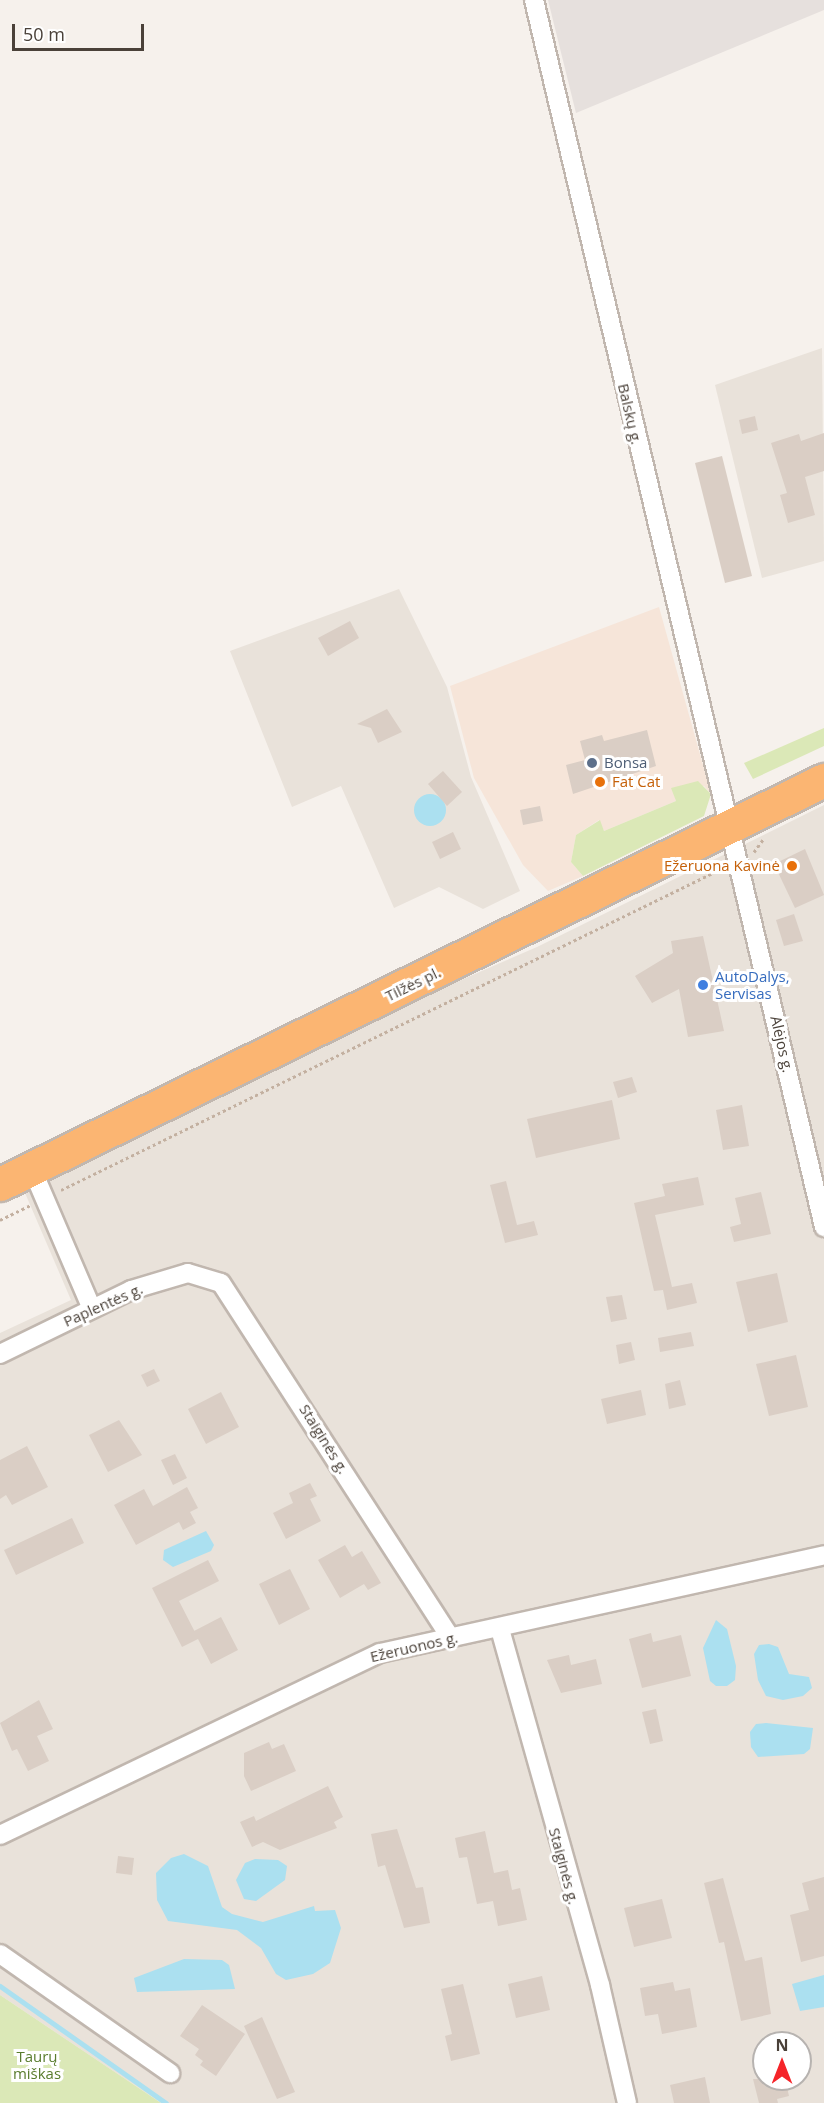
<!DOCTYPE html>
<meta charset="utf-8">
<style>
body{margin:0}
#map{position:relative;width:824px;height:2103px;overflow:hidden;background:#f6f1ec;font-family:"Open Sans",sans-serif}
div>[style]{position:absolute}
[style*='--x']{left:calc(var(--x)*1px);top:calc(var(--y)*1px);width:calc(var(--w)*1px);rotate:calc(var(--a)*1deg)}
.residential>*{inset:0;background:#e9e2da}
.commercial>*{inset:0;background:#f6e5d9}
.industrial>*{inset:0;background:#e6e0dd}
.green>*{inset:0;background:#dbe8b7}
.water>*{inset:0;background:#abe0f0}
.round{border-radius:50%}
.stream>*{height:5px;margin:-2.5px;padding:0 2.5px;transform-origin:2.5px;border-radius:2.5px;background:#abe0f0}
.building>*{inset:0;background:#dacec5}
.path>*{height:3px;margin-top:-1.5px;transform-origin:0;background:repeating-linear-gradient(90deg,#c3b0a0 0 3px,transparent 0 6px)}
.roads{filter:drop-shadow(2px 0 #c1b7af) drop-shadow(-2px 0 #c1b7af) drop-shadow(0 2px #c1b7af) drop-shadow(0 -2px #c1b7af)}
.street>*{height:18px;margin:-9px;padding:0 9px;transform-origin:9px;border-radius:9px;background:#fff}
.highway>*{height:33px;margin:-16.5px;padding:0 16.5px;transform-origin:16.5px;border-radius:16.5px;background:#fbb572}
.dots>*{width:16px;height:16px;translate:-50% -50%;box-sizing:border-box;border:3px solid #fff;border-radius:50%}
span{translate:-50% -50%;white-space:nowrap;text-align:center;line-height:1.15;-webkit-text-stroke:6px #fff;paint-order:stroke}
.street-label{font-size:15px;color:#4a4139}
.service-label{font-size:15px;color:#4e5e75}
.left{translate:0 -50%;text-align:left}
.food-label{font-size:15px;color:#c56008}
.right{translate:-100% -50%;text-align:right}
.shop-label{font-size:15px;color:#366cbe}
.park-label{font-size:15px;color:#597c2d}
.north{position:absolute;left:752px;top:2031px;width:60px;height:60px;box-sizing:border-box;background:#fff;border:2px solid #b7b3b0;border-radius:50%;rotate:0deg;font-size:16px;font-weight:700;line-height:24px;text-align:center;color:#4a4139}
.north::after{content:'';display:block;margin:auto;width:21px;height:27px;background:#f52429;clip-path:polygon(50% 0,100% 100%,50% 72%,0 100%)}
.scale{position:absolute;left:12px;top:24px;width:132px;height:27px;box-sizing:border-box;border:3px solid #4a4139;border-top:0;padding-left:8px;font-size:18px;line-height:21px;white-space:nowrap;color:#4a4139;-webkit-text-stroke:4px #fff;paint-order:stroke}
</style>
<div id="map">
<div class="residential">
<i style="clip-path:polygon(822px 348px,824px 561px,762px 578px,715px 385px)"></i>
<i style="clip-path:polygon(399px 589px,447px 687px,471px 777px,520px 891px,483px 909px,439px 887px,394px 908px,341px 786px,292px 807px,230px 651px)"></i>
<i style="clip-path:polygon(evenodd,824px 805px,824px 2103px,161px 2103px,0 1995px,0 1333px,71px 1300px,22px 1186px,311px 1045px,537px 947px,824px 805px,764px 2043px,800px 2043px,800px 2079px,764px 2079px,764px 2043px)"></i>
</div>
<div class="commercial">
<i style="clip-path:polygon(659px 607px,711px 794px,704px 786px,672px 788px,676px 801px,604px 831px,599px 820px,576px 835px,571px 862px,583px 876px,548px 891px,523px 865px,474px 778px,450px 686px)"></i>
</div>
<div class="industrial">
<i style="clip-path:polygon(548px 0,824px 0,824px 10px,576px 113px)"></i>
</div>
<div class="green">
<i style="clip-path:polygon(824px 728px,824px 746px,753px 779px,744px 763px)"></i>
<i style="clip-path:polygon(698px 781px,711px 794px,704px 816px,583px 876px,571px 862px,576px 835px,600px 820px,604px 831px,676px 801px,671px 788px)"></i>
<i style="clip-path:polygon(0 1995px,161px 2103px,0 2103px)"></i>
</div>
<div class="water">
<i class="round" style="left:414px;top:794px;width:32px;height:32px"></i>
<i style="clip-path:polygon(206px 1531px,214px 1545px,211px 1551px,173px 1567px,163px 1560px,164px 1550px)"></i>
<i style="clip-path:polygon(716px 1620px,727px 1629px,736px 1666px,735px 1680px,727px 1686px,716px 1686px,710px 1681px,703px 1648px)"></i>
<i style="clip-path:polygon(769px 1644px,778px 1647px,789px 1674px,809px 1677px,812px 1688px,803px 1696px,783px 1700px,766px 1696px,758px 1680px,754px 1654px,759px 1645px)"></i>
<i style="clip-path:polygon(766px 1723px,813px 1728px,810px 1749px,804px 1754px,758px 1757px,751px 1747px,750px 1732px,756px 1724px)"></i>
<i style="clip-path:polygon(184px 1854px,208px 1866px,222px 1907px,232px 1914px,263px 1922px,314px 1906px,315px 1911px,335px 1910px,341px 1928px,330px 1963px,313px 1974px,286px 1980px,276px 1974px,261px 1948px,237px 1930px,168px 1921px,157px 1900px,156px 1873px,171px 1858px)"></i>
<i style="clip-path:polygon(255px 1859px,278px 1860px,287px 1866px,285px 1880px,256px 1901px,244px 1899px,236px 1880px,245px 1863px)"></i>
<i style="clip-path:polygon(184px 1959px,222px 1960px,229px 1965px,235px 1989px,137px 1992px,134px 1978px)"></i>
<i style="clip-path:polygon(824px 1975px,824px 2007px,800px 2011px,792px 1984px)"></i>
</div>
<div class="stream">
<i style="--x:0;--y:1986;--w:203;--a:35.2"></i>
</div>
<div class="building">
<i style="clip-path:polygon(755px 416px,758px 430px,742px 434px,739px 420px)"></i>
<i style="clip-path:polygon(824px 433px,824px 471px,805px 477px,815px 515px,788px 523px,780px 495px,787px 493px,771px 443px,799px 434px,801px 441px)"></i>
<i style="clip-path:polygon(722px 456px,752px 576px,725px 583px,695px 463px)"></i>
<i style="clip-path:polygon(350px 621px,359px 638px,328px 656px,318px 638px)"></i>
<i style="clip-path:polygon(387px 709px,402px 732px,378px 743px,371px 728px,357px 724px)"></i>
<i style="clip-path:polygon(647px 730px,656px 766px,573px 794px,566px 765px,585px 760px,580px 741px,602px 735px,604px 741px)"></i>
<i style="clip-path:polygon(443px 771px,462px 792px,447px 806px,428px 784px)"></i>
<i style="clip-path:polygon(540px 806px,543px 821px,523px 825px,520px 810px)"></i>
<i style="clip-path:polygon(453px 832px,461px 849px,440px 859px,432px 842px)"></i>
<i style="clip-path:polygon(805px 849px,824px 895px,795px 908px,774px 864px)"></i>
<i style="clip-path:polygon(794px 914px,803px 941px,784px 946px,776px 920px)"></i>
<i style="clip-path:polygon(703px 936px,724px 1031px,688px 1037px,679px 989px,652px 1003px,635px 976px,673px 953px,671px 941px)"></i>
<i style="clip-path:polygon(632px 1077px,637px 1092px,618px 1098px,613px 1082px)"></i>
<i style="clip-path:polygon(612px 1100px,620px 1139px,536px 1158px,527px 1119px)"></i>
<i style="clip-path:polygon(742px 1105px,749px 1146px,723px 1150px,716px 1110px)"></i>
<i style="clip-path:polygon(698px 1177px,704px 1205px,655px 1215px,672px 1287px,692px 1283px,697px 1303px,667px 1310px,663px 1290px,654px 1291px,634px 1203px,665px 1196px,662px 1184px)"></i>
<i style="clip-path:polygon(506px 1181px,517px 1225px,534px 1221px,538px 1235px,505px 1243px,490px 1185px)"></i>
<i style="clip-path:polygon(761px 1192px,771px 1234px,734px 1242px,730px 1227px,741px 1224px,735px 1198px)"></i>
<i style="clip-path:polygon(777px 1273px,788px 1322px,748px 1332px,736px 1282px)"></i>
<i style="clip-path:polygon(622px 1295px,627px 1319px,611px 1322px,606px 1297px)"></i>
<i style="clip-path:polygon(691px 1332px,694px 1346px,660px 1352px,658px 1338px)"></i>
<i style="clip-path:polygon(631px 1342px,635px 1360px,619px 1364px,616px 1345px)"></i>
<i style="clip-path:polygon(796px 1355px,808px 1407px,769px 1416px,756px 1364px)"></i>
<i style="clip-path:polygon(154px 1369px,160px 1381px,147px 1387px,141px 1375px)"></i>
<i style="clip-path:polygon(680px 1380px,686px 1405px,669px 1409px,665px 1384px)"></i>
<i style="clip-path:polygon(641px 1390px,646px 1415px,607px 1424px,601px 1399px)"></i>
<i style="clip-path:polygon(221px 1392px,239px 1427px,206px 1444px,188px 1409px)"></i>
<i style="clip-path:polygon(119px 1420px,142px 1455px,108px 1472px,89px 1435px)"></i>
<i style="clip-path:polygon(27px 1446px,48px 1487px,12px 1505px,6px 1495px,0 1499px,0 1460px)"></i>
<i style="clip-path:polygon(175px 1454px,187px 1478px,173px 1485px,161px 1460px)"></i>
<i style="clip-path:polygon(310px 1483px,317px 1496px,310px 1499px,321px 1521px,286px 1539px,273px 1513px,293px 1503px,289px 1493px)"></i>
<i style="clip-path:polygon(187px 1487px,198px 1508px,190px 1512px,196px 1523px,183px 1530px,179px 1522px,136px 1545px,114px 1505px,144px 1489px,153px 1506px)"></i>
<i style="clip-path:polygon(72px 1518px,84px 1543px,16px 1575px,4px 1550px)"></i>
<i style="clip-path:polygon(345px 1545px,352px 1557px,362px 1551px,381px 1583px,368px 1590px,364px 1584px,340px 1598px,318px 1560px)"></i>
<i style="clip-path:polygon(208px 1560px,219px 1581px,179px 1601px,198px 1638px,194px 1631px,221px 1617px,238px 1650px,211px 1664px,198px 1639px,182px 1647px,152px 1588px)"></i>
<i style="clip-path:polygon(290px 1569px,310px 1609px,279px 1625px,259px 1584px)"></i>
<i style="clip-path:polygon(651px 1633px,653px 1642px,681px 1635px,691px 1676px,642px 1688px,629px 1639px)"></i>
<i style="clip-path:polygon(569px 1655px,571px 1665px,596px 1659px,602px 1684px,561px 1693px,547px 1660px)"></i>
<i style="clip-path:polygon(39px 1700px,53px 1729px,37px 1736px,49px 1761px,28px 1771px,17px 1749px,12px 1751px,0 1723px)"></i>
<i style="clip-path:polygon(656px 1709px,663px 1741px,650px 1744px,642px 1712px)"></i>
<i style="clip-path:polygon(269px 1742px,272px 1749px,284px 1744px,296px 1771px,251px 1791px,244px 1776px,244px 1753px)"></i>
<i style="clip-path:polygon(328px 1786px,343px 1817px,334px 1822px,337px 1828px,280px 1850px,263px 1842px,252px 1847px,240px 1822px,254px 1816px,256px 1821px)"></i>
<i style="clip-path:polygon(397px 1829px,416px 1888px,423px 1887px,430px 1923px,404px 1928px,385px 1865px,378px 1867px,371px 1834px)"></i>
<i style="clip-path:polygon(485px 1831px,494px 1873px,508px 1870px,512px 1890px,520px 1888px,527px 1920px,498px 1926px,493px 1901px,477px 1904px,467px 1857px,459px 1858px,455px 1838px)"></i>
<i style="clip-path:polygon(118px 1856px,134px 1858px,132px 1875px,116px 1873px)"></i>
<i style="clip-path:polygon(824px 1877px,824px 1956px,801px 1962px,790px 1915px,809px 1910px,802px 1883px)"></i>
<i style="clip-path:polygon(723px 1878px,745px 1961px,762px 1957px,771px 2014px,741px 2021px,724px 1942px,719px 1943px,704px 1883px)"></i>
<i style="clip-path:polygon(662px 1899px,672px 1938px,634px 1947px,624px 1908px)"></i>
<i style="clip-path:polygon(542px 1976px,550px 2010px,516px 2018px,508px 1984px)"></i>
<i style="clip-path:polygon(673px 1982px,675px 1991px,690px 1988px,697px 2027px,662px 2034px,658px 2014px,645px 2016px,640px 1988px)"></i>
<i style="clip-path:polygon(463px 1984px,480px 2054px,451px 2061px,445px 2036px,452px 2034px,441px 1989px)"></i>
<i style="clip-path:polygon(202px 2005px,245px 2034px,216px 2076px,200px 2065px,203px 2061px,195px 2055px,199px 2049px,180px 2036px)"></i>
<i style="clip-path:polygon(262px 2017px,295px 2092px,277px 2099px,244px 2026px)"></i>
<i style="clip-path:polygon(705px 2077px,710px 2103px,674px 2103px,670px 2085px)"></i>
<i style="clip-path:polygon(753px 2079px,785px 2079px,789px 2096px,777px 2099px,778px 2103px,759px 2103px)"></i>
</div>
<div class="path">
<i style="--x:754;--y:852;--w:17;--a:-54"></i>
<i style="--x:61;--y:1190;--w:734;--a:-25.94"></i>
<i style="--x:0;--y:1220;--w:34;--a:-26"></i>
</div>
<div class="roads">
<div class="street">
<i style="--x:534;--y:0;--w:1261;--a:76.7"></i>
<i style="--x:32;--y:1169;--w:152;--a:66.8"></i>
<i style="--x:0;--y:1354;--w:146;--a:-26"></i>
<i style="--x:131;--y:1290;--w:59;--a:-16.6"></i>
<i style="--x:188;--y:1273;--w:34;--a:17"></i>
<i style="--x:221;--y:1283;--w:422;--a:57.1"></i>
<i style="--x:500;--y:1629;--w:370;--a:74.3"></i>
<i style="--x:600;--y:1985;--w:121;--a:77.1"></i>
<i style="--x:0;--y:1835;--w:421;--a:-25.6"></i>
<i style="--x:380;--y:1653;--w:455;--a:-12.4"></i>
<i style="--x:0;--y:1954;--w:208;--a:35"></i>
</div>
<div class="highway">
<i style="--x:0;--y:1184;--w:918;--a:-26.12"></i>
</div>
</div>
<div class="dots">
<i style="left:592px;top:763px;background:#5c6f8a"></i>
<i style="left:600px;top:782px;background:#e8710a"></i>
<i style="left:792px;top:866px;background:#e8710a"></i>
<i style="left:703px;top:985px;background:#3f7fe0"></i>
</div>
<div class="street-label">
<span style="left:630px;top:414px;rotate:77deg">Balskų g.</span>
<span style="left:413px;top:984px;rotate:-26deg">Tilžės pl.</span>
<span style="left:782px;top:1044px;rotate:77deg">Alėjos g.</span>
<span style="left:103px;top:1305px;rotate:-24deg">Paplentės g.</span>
<span style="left:324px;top:1439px;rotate:58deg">Staiginės g.</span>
<span style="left:414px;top:1647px;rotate:-13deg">Ežeruonos g.</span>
<span style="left:564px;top:1866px;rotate:75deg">Staiginės g.</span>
</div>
<div class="service-label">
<span class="left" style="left:604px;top:763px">Bonsa</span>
</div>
<div class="food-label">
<span class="left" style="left:612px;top:782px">Fat Cat</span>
<span class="right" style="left:780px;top:866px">Ežeruona Kavinė</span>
</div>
<div class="shop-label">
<span class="left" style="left:715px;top:985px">AutoDalys,<br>Servisas</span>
</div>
<div class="park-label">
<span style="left:37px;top:2065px">Taurų<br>miškas</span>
</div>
<div class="north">N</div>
<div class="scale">50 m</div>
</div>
